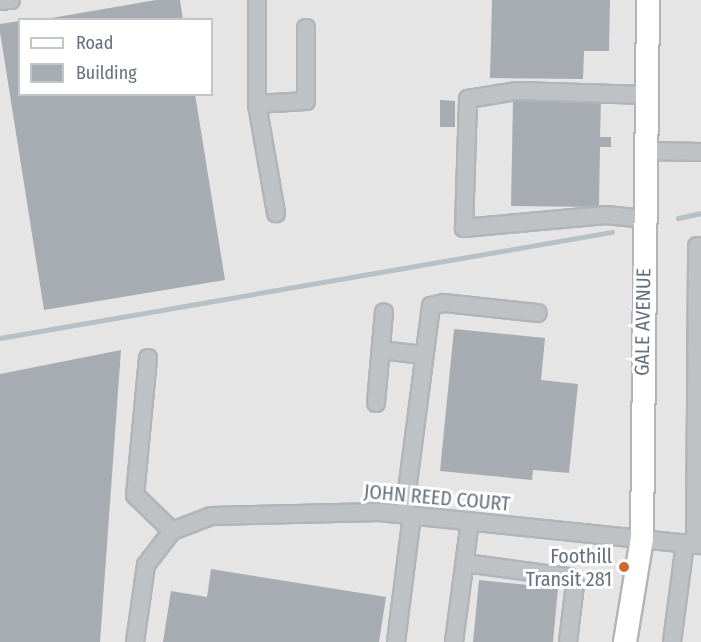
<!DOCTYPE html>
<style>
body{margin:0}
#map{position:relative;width:701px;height:642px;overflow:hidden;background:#f3f4f0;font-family:"Fira Sans Condensed",sans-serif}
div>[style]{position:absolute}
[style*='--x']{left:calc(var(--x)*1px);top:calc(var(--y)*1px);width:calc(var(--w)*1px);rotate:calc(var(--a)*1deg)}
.built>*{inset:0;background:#e4e5e4}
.stream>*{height:4.5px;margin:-2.25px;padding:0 2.25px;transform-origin:2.25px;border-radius:2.25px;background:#b7c0c5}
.building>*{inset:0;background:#a6acb2}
.roads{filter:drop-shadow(2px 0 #b1b4b8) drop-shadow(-2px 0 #b1b4b8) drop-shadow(0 2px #b1b4b8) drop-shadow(0 -2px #b1b4b8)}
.minor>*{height:16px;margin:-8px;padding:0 8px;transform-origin:8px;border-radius:8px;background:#bfc2c5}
.major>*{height:22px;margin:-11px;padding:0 11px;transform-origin:11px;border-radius:11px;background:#fff}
.dots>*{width:16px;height:16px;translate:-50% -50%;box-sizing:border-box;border:3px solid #fff;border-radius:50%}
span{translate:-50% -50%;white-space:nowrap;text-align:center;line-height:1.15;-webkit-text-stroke:6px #fff;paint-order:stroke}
.street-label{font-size:20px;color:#65717e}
.poi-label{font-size:20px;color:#65717e}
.right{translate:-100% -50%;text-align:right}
.legend{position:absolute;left:18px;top:18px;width:195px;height:78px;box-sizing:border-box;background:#fff;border:2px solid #c1c6cb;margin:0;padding:8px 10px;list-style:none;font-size:18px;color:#65717e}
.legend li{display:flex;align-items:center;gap:12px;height:30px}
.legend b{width:30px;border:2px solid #c1c6cb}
</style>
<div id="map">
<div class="built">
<i style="clip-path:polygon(evenodd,0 0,701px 0,701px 642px,0 642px,0 0,20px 20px,212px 20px,212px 94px,20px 94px,20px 20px)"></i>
</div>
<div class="stream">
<i style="--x:678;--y:218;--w:24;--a:-12"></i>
<i style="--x:0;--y:338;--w:621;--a:-9.83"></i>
</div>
<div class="building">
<i style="clip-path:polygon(156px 0,180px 0,183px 20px,40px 20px)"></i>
<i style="clip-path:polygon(492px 0,610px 0,609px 51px,584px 51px,583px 79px,490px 78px)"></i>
<i style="clip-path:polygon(20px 21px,20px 94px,195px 94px,225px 280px,44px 310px,0 32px,0 24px)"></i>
<i style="clip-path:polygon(440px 100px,455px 101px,455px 127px,440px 127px)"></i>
<i style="clip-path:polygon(513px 100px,601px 102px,600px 137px,611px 137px,611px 147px,600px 147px,599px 207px,511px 206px)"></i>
<i style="clip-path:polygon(454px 329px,545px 338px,541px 380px,578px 384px,569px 473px,533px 470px,532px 480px,440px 471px)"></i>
<i style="clip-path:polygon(121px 350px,100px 642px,0 642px,0 374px)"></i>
<i style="clip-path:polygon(211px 569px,386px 597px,379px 642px,163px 642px,171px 591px,207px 597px)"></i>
<i style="clip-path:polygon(479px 580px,558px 588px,553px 642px,473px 642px)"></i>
</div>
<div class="roads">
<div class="minor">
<i style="--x:257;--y:0;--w:104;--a:90"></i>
<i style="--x:257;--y:104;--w:111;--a:80.1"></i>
<i style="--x:0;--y:1;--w:11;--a:-5"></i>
<i style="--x:257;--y:104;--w:49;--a:-3.5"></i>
<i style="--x:306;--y:101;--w:73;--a:-90"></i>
<i style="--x:646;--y:151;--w:55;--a:1"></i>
<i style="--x:645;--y:219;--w:39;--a:-174"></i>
<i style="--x:606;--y:215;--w:143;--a:174.8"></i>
<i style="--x:464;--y:228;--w:129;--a:-88.2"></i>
<i style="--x:468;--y:99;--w:50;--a:-9.3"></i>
<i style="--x:517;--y:91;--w:130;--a:1.8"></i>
<i style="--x:381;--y:350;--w:42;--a:6.8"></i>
<i style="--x:148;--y:358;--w:138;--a:95.4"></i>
<i style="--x:135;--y:495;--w:52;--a:44.2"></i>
<i style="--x:376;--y:403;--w:91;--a:-85"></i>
<i style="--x:404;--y:514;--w:210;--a:-82.6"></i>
<i style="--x:431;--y:306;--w:13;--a:-13"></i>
<i style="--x:444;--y:303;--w:94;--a:6.1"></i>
<i style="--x:172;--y:531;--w:42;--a:-21"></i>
<i style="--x:211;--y:516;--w:168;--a:-1.4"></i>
<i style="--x:379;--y:512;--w:324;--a:5.9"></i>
<i style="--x:695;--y:545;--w:299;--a:-89.6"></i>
<i style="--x:465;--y:563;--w:105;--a:7.7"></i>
<i style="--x:569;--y:577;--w:9;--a:49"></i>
<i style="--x:575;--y:584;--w:58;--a:96.9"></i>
<i style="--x:135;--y:642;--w:78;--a:-81.9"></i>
<i style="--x:146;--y:565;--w:43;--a:-52.6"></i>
<i style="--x:396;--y:642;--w:128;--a:-82.8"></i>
<i style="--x:454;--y:642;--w:122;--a:-82.5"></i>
<i style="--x:672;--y:642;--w:100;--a:-82.5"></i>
</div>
<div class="major">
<i style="--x:625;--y:642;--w:105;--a:-80.7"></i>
<i style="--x:642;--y:538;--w:538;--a:-89.36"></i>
</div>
</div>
<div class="dots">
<i style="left:624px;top:567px;background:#d16733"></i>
</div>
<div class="street-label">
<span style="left:643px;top:322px;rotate:-89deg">GALE AVENUE</span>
<span style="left:437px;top:498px;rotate:5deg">JOHN REED COURT</span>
</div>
<div class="poi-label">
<span class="right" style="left:612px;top:568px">Foothill<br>Transit 281</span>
</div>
<ul class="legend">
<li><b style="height:8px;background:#fff"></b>Road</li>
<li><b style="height:16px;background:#a6acb2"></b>Building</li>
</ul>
</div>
